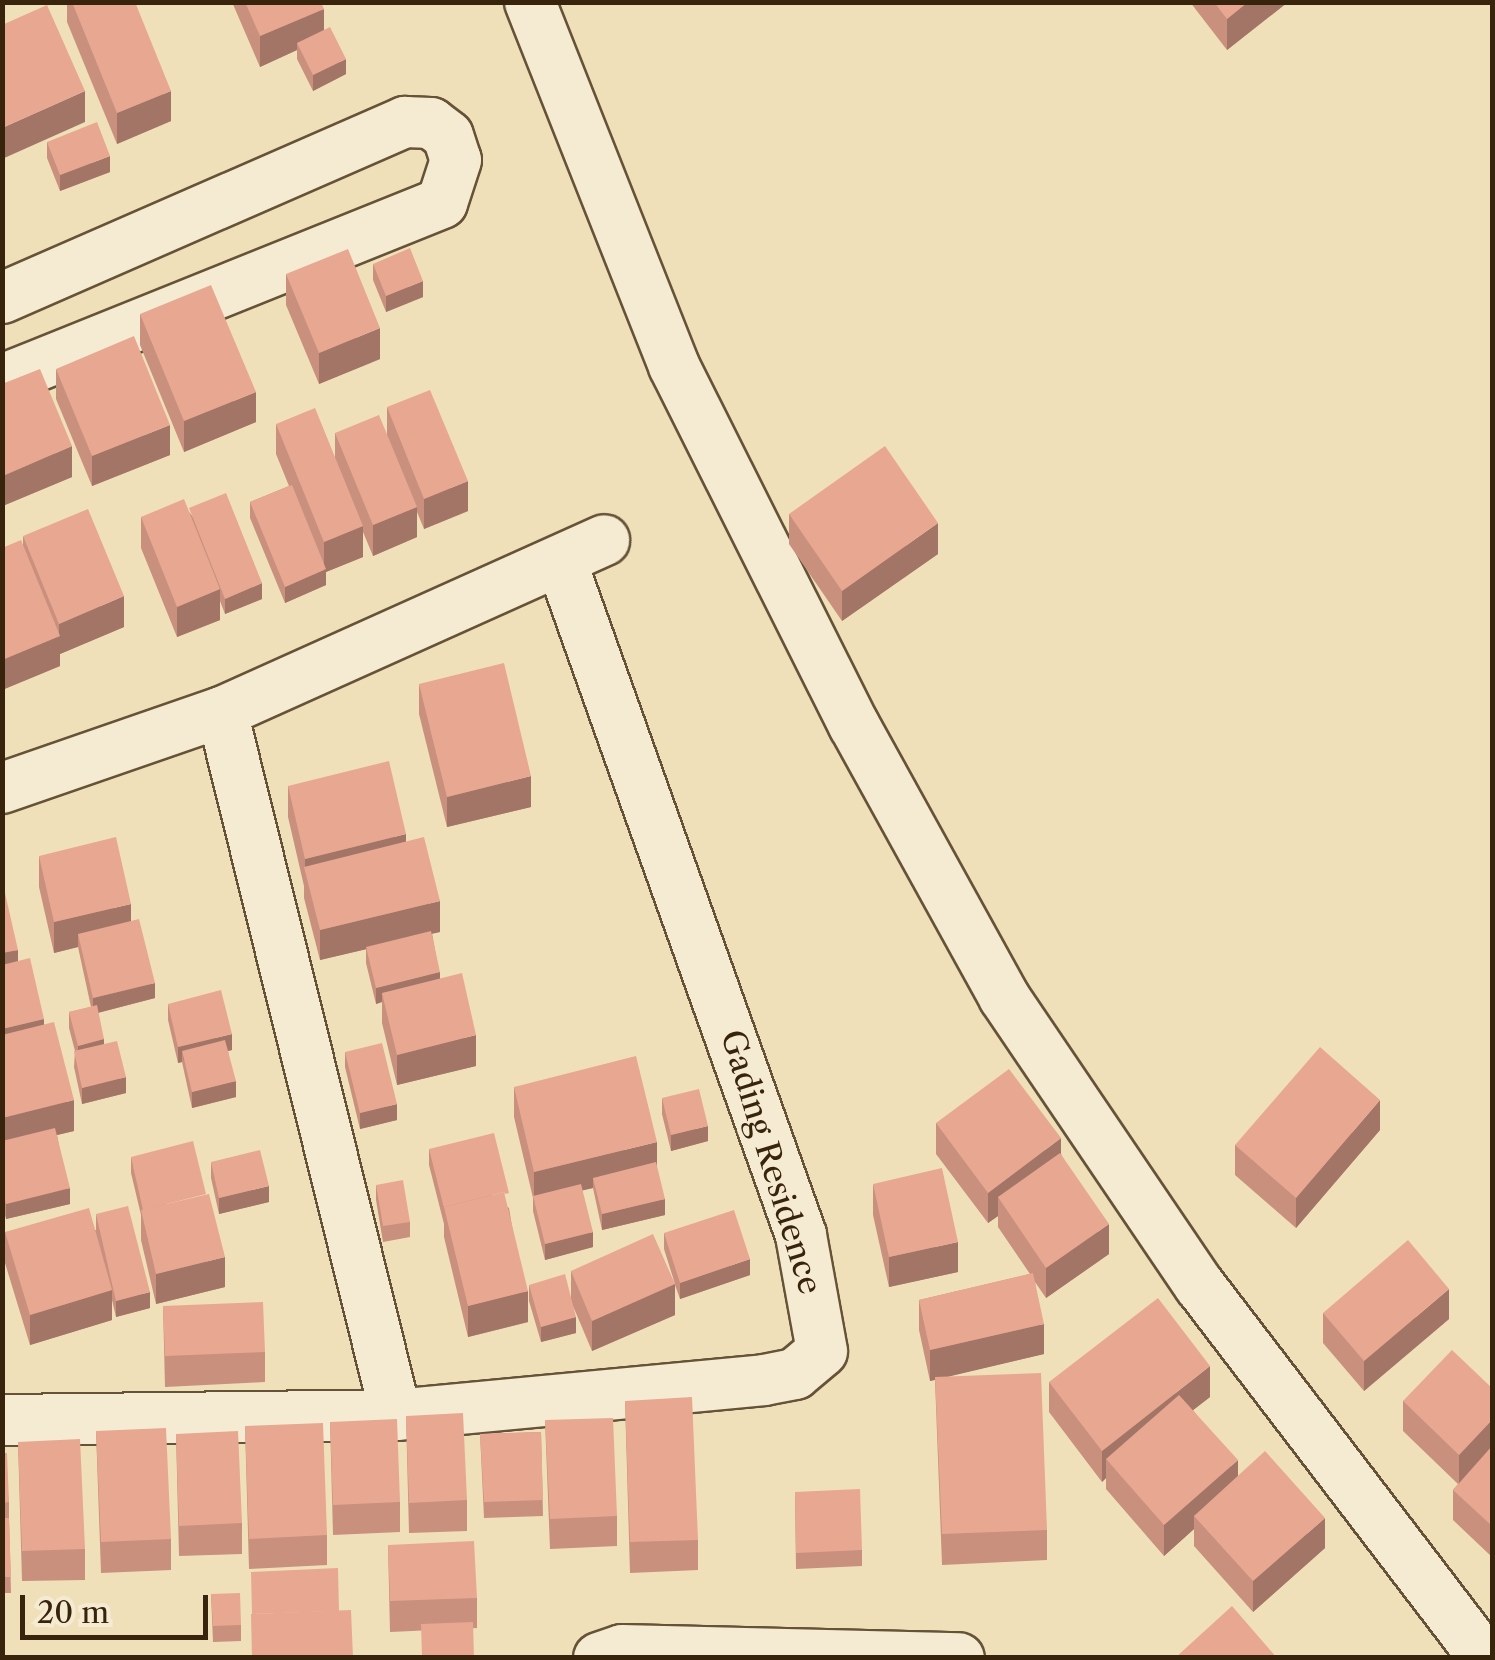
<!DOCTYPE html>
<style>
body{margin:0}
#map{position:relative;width:1495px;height:1660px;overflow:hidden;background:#efe0b9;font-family:"Libre Caslon Text",serif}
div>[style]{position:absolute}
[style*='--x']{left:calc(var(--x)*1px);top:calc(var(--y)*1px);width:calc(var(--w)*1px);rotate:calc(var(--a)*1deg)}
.roads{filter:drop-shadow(2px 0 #665337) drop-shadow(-2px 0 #665337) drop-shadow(0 2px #665337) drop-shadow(0 -2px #665337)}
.minor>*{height:50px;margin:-25px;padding:0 25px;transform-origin:25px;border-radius:25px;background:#f5ebd2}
.wall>*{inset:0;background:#c8907d}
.shaded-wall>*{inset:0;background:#a27566}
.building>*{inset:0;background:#e8a791}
span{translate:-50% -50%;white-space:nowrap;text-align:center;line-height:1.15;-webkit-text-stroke:9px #f5ebd2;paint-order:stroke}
.street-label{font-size:32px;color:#38240c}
.frame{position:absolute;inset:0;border:5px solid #38240c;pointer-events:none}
.scale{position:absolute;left:20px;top:1595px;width:188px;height:45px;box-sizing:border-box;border:5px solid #38240c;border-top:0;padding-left:12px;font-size:30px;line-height:35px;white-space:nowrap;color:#38240c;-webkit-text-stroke:8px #f5ebd2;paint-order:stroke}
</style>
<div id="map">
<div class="roads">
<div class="minor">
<i style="--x:530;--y:2;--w:391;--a:68.4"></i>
<i style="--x:674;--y:366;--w:402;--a:63.4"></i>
<i style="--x:854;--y:725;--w:311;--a:61.1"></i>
<i style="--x:1004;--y:997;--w:349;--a:55.9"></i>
<i style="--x:1200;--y:1286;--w:468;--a:52.6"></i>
<i style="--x:2;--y:298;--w:440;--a:-23.6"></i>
<i style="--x:405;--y:122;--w:26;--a:2"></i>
<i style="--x:431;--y:123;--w:21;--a:37"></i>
<i style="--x:448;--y:136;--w:25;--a:72"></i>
<i style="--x:456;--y:160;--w:45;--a:108"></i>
<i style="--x:442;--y:203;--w:474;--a:158.1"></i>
<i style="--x:222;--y:712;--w:724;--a:76.1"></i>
<i style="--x:2;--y:788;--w:233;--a:-19.1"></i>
<i style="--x:222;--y:712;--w:419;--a:-24.2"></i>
<i style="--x:2;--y:1420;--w:394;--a:-0.7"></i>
<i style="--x:396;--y:1415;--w:370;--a:-5.4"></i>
<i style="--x:764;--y:1380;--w:32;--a:-11"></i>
<i style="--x:795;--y:1374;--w:35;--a:-40"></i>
<i style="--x:822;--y:1351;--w:118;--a:-100.3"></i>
<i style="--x:801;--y:1235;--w:712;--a:-109.61"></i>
<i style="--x:599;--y:1658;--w:24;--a:-19"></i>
<i style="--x:622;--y:1650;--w:337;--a:1.4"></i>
</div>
</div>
<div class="wall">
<i style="clip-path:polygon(67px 2px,135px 2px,171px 121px,117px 144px,67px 22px)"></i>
<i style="clip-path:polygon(232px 2px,321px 2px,324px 30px,346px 74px,313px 91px,297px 59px,297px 50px,260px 67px)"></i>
<i style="clip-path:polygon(1190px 2px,1288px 2px,1227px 50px)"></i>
<i style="clip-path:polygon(47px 142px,110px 172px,60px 191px,47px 158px)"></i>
<i style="clip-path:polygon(373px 264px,423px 297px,386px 312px,373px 280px)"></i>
<i style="clip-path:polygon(286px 274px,380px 359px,319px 384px,286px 305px)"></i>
<i style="clip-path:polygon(140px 314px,256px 422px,184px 452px,140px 345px)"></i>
<i style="clip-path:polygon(56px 369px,170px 455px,92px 486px,56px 399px)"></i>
<i style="clip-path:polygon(2px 384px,72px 477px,5px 505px,2px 498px)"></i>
<i style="clip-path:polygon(387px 407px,468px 511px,424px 529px,417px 512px,417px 537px,373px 556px,363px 532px,363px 557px,326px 572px,326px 585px,285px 603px,250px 518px,250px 502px,289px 486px,276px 454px,276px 424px,335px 459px,335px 433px,387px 435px)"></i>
<i style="clip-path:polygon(189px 512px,262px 599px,225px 614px,220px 601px,220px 620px,177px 637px,141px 548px,141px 517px)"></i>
<i style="clip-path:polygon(789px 514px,938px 554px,842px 621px,789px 544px)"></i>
<i style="clip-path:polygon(23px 536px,124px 627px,60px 654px,60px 666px,2px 690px,2px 548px,23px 546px)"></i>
<i style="clip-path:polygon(419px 684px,531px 807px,447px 827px,419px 714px)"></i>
<i style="clip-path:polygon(288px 786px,406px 842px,440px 932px,432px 933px,440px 978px,476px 1066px,397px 1085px,382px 1023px,382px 1002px,376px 1004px,366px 963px,366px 949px,320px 960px,304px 898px,304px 886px,288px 817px)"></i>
<i style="clip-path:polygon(39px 856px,131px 921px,155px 998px,98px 1013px,104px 1044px,126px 1093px,82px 1104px,74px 1067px,75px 1051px,69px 1028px,69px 1012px,91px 1007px,78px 947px,54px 953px,39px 887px)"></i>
<i style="clip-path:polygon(2px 893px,18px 961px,44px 1024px,74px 1131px,57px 1135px,70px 1204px,6px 1219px,2px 1204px)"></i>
<i style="clip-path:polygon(168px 1004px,232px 1050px,228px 1051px,236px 1097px,192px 1108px,182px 1062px,178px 1063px,168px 1020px)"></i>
<i style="clip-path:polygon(345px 1052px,397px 1120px,360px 1129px,345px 1067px)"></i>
<i style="clip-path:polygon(514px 1087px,657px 1168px,665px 1215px,602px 1230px,593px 1188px,582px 1190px,593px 1247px,545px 1260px,533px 1211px,533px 1198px,514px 1117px)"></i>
<i style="clip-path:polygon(662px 1098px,708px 1141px,671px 1151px,662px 1114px)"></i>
<i style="clip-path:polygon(936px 1123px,1061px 1154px,1109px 1254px,1046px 1298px,1035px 1282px,1044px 1354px,949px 1376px,1047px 1530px,1047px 1560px,942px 1565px,935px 1380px,930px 1381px,919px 1330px,919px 1300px,1030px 1274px,998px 1227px,998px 1216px,988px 1223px,936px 1154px)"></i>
<i style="clip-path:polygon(1380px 1130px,1296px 1228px,1235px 1175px,1235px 1145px)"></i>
<i style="clip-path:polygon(429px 1149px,509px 1208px,528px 1322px,468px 1337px,444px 1237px,444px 1224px,429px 1165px)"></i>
<i style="clip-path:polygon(131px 1157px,225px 1287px,156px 1304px,141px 1240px,141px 1215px,131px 1173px)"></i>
<i style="clip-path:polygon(211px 1162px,269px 1202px,219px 1214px,211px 1178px)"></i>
<i style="clip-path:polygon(873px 1184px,958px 1272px,889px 1287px,873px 1215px)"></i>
<i style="clip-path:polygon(376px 1185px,410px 1222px,410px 1237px,383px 1242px,376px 1200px)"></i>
<i style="clip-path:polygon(96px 1214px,150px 1308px,116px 1317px,112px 1300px,112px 1320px,30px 1345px,5px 1263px,5px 1232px,96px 1230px)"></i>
<i style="clip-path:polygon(664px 1233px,750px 1275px,680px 1299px,675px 1285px,675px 1315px,592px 1351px,573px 1306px,576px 1333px,541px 1342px,529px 1301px,529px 1285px,571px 1298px,571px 1271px,675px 1284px,664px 1249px)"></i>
<i style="clip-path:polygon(163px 1306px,265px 1352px,265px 1382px,165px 1387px)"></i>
<i style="clip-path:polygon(1323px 1313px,1449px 1319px,1364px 1391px,1323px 1343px)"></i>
<i style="clip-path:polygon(1049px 1382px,1210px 1397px,1193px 1410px,1238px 1476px,1325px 1548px,1253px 1612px,1194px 1546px,1194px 1529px,1164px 1556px,1106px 1489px,1106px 1478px,1102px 1482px,1049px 1412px)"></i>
<i style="clip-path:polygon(1492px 1388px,1492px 1557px,1453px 1520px,1453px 1490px,1458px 1484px,1403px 1431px,1403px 1401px)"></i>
<i style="clip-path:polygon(625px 1401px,698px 1540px,698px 1570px,630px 1573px)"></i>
<i style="clip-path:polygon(406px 1416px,467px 1500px,467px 1531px,409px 1533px)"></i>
<i style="clip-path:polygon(545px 1420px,617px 1516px,617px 1546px,550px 1549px)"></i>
<i style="clip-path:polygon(330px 1422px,400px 1502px,400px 1532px,333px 1535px)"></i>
<i style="clip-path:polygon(245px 1426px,327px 1535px,327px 1565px,249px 1569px)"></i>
<i style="clip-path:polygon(96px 1431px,171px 1539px,171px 1570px,101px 1573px)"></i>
<i style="clip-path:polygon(541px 1432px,543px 1516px,484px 1518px,480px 1434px)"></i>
<i style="clip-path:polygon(176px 1434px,242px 1523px,242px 1554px,179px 1556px)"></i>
<i style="clip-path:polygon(18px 1442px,85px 1549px,85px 1580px,22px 1581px)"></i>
<i style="clip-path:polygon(2px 1453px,9px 1502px,9px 1518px,2px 1518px)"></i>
<i style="clip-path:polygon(795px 1492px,862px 1550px,862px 1566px,796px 1569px)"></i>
<i style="clip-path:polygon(2px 1518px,9px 1518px,11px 1593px,2px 1593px)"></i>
<i style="clip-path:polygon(388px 1545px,477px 1598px,477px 1628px,390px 1632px)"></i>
<i style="clip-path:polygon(211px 1594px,241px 1625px,241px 1641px,213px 1642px)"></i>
</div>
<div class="shaded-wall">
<i style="clip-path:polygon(1248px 2px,1288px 2px,1227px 50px,1227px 19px)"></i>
<i style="clip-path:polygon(324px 9px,324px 39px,297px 43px,297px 50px,260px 67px,260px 36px)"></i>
<i style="clip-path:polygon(346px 59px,346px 74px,313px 91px,313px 75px)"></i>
<i style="clip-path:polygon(85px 91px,85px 122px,2px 159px,2px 128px)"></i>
<i style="clip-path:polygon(171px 91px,171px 121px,117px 144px,117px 113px)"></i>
<i style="clip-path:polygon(110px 156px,110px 172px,60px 191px,60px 175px)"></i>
<i style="clip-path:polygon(423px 281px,423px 297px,386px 312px,386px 296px)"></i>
<i style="clip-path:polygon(380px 328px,380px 359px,319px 384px,319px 353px)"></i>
<i style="clip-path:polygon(256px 392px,256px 422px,184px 452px,184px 421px)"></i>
<i style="clip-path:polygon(170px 425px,170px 455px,92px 486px,92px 456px)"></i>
<i style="clip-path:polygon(72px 446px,72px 477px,5px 505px,5px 475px)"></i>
<i style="clip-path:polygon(468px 481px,468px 511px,424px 529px,424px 499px)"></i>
<i style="clip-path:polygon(417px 507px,417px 537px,373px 556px,373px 525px)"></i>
<i style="clip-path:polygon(938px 523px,938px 554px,842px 621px,842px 591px)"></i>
<i style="clip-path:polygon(363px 526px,363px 557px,326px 572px,326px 585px,285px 603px,285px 587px,324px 570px,324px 542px)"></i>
<i style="clip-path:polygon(262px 583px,262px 599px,225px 614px,225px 599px)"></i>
<i style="clip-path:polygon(220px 589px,220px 620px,177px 637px,177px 607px)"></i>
<i style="clip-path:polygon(124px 596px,124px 627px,60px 654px,60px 666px,2px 690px,2px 660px,59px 636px,59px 624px)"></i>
<i style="clip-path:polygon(531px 776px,531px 807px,447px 827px,447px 797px)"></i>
<i style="clip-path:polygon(406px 834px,406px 864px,305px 870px,305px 859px)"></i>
<i style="clip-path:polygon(440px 901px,440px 932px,320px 960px,320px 930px)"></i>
<i style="clip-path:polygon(131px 904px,131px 934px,78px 934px,78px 947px,54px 953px,54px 922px)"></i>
<i style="clip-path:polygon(18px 950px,18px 980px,2px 984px,2px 953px)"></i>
<i style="clip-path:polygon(440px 972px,440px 988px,382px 993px,382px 1002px,376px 1004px,376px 988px)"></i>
<i style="clip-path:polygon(155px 983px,155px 998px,93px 1014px,93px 998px)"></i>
<i style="clip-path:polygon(44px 1019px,44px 1049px,2px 1060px,2px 1029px)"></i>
<i style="clip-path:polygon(232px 1034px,232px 1050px,184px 1061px,182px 1051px,182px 1062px,178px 1063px,178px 1047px)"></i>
<i style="clip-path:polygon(476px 1035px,476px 1066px,397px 1085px,397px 1055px)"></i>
<i style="clip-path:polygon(104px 1039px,104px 1054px,78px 1062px,78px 1046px)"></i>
<i style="clip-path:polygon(126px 1077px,126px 1093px,82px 1104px,82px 1088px)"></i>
<i style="clip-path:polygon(236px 1081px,236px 1097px,192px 1108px,192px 1092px)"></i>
<i style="clip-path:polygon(74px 1100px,74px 1131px,2px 1148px,2px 1118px)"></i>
<i style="clip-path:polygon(1380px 1100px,1380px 1130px,1296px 1228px,1296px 1198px)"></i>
<i style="clip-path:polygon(397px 1104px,397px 1120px,360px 1129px,360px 1113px)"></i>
<i style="clip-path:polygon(708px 1126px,708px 1141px,671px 1151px,671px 1135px)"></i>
<i style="clip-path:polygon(1061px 1138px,1061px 1169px,998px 1197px,998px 1216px,988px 1223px,988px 1193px)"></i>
<i style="clip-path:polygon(657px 1142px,657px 1172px,593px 1178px,593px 1188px,534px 1202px,534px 1172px)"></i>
<i style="clip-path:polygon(269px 1186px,269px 1202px,219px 1214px,219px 1198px)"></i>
<i style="clip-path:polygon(70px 1188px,70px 1204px,6px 1219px,6px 1204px)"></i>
<i style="clip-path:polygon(665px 1199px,665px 1215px,602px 1230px,602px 1214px)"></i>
<i style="clip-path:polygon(1109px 1224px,1109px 1254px,1046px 1298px,1046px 1268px)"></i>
<i style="clip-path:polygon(593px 1232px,593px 1247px,545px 1260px,545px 1244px)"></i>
<i style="clip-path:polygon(958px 1242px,958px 1272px,889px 1287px,889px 1257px)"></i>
<i style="clip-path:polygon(225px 1257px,225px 1287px,156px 1304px,156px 1274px)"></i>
<i style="clip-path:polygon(750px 1259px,750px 1275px,680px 1299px,680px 1283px)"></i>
<i style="clip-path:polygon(675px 1284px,675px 1315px,592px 1351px,592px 1321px)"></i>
<i style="clip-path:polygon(1449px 1289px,1449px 1319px,1364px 1391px,1364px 1361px)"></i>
<i style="clip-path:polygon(112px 1290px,112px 1320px,30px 1345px,30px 1315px)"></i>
<i style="clip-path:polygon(528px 1291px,528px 1322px,468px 1337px,468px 1306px)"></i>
<i style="clip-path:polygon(150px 1292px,150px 1308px,116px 1317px,116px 1301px)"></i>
<i style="clip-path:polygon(576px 1317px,576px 1333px,541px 1342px,541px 1327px)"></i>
<i style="clip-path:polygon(1044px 1324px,1044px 1354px,930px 1381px,930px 1350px)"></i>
<i style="clip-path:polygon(1210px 1366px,1210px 1397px,1116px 1470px,1106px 1459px,1106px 1478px,1102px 1482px,1102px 1451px)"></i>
<i style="clip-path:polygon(1492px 1420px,1492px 1450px,1459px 1486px,1459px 1455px)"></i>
<i style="clip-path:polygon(1238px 1460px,1238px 1491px,1194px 1516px,1194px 1529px,1164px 1556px,1164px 1525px)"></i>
<i style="clip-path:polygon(1325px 1518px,1325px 1548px,1253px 1612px,1253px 1581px)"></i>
</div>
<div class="building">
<i style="clip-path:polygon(72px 2px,135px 2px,171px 91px,117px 113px)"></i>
<i style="clip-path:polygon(245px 2px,321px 2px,324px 9px,260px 36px)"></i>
<i style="clip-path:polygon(1214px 2px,1248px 2px,1227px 19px)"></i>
<i style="clip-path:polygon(47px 5px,85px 91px,2px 128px,2px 25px)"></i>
<i style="clip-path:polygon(330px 27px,346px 59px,313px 75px,297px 43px)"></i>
<i style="clip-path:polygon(97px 122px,110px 156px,60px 175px,47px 142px)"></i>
<i style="clip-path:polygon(410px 248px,423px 281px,386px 296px,373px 264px)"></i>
<i style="clip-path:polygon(348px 249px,380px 328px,319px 353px,286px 274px)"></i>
<i style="clip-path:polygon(211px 285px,256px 392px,184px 421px,140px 314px)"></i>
<i style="clip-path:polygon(134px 336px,170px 425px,92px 456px,56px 369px)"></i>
<i style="clip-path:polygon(40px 369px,72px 446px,5px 475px,2px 468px,2px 384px)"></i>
<i style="clip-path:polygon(430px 390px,468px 481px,424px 499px,387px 407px)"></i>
<i style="clip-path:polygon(315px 408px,363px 526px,324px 542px,276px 424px)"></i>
<i style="clip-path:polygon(379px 415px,417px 507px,373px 525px,335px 433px)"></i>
<i style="clip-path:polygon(885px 446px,938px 523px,842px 591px,789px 514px)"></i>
<i style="clip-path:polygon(292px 485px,326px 569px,285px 587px,250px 502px)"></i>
<i style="clip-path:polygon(226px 493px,262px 583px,225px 599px,189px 508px)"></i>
<i style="clip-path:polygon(184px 499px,220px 589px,177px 607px,141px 517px)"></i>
<i style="clip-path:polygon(88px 509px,124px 596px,59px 624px,23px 536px)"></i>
<i style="clip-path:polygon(21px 540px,60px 636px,2px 660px,2px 548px)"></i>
<i style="clip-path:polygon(504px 663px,531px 776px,447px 797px,419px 684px)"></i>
<i style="clip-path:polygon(389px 761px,406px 834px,305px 859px,288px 786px)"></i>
<i style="clip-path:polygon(116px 837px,131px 904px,54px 922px,39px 856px)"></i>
<i style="clip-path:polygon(424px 837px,440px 901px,320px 930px,304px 867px)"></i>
<i style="clip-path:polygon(2px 893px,5px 893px,18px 950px,2px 953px)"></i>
<i style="clip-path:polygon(139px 919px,155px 983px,93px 998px,78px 934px)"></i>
<i style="clip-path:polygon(431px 931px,440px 972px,376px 988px,366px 947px)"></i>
<i style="clip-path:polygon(30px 958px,44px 1019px,2px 1029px,2px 965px)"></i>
<i style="clip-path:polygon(462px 973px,476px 1035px,397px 1055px,382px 993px)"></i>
<i style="clip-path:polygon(221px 990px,232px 1034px,178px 1047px,168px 1004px)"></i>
<i style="clip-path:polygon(97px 1005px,104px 1039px,78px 1046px,69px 1012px)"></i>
<i style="clip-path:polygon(54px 1022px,74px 1100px,2px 1118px,2px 1035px)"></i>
<i style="clip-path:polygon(225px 1040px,236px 1081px,192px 1092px,182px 1051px)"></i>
<i style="clip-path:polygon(117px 1041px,126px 1077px,82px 1088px,74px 1051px)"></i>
<i style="clip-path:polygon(382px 1043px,397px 1104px,360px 1113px,345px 1052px)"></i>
<i style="clip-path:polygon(1320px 1047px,1380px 1100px,1296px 1198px,1235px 1145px)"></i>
<i style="clip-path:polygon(636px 1056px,657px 1142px,534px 1172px,514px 1087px)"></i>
<i style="clip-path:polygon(1009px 1069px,1061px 1138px,988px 1193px,936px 1123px)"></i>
<i style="clip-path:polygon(699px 1089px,708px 1126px,671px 1135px,662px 1098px)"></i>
<i style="clip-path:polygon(55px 1128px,70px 1188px,6px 1204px,2px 1188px,2px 1141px)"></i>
<i style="clip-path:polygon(494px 1133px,509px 1193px,505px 1194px,504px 1192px,444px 1207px,444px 1208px,429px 1149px)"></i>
<i style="clip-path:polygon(193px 1141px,206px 1194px,143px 1210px,131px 1157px)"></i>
<i style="clip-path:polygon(260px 1150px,269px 1186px,219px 1198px,211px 1162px)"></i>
<i style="clip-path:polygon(1060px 1153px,1109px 1224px,1046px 1268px,998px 1197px)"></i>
<i style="clip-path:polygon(656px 1162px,665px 1199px,602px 1214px,593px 1178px)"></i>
<i style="clip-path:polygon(942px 1168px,958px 1242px,889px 1257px,873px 1184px)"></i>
<i style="clip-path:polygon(403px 1180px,410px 1222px,383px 1226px,376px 1185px)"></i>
<i style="clip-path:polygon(581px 1184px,593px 1232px,545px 1244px,533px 1196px)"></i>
<i style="clip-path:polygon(504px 1192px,528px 1291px,468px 1306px,444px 1207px)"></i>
<i style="clip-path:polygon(209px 1194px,225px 1257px,156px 1274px,141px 1210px)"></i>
<i style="clip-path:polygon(128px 1206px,150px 1292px,116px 1301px,96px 1214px)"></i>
<i style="clip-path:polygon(89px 1208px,112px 1290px,30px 1315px,5px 1232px)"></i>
<i style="clip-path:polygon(734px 1210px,750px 1259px,680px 1283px,664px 1233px)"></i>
<i style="clip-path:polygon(653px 1234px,675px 1284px,592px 1321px,571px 1271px)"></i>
<i style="clip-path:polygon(1408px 1240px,1449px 1289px,1364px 1361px,1323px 1313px)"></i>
<i style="clip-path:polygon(1033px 1273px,1044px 1324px,930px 1350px,919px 1300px)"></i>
<i style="clip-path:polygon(565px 1274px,576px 1317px,541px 1327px,529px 1285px)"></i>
<i style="clip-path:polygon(1158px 1298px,1210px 1366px,1102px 1451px,1049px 1382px)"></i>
<i style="clip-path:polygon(263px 1302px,265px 1352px,165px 1356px,163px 1306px)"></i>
<i style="clip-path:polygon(1452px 1350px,1492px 1388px,1492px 1420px,1459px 1455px,1403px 1401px)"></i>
<i style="clip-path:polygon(1041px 1373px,1047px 1530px,942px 1534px,935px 1377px)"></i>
<i style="clip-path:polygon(1179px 1395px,1238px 1460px,1164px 1525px,1106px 1459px)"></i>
<i style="clip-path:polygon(692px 1397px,698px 1540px,630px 1542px,625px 1401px)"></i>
<i style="clip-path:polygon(463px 1413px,467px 1500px,409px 1503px,406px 1416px)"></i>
<i style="clip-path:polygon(613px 1418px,617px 1516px,550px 1519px,545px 1420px)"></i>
<i style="clip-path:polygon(397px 1419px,400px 1502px,333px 1505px,330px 1422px)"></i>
<i style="clip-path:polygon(323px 1423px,327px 1535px,249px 1539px,245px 1426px)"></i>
<i style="clip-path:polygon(166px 1428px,171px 1539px,101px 1542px,96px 1431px)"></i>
<i style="clip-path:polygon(238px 1431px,242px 1523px,179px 1526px,176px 1434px)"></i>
<i style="clip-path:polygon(541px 1432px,543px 1500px,484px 1502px,480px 1434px)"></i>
<i style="clip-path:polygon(80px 1439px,85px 1549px,22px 1551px,18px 1442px)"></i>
<i style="clip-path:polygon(1492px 1446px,1492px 1526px,1453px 1490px)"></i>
<i style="clip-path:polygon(1265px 1451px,1325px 1518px,1253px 1581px,1194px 1516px)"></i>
<i style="clip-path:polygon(2px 1453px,7px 1453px,9px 1502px,2px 1503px)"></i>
<i style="clip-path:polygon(860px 1489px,862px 1550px,796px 1553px,795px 1492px)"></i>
<i style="clip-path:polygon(2px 1518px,9px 1518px,11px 1577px,2px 1577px)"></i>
<i style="clip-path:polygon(474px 1541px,477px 1598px,390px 1601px,388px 1545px)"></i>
<i style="clip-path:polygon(338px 1568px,339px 1611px,252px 1614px,251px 1572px)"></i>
<i style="clip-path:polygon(240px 1593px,241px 1625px,213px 1626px,211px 1594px)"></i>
<i style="clip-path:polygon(1232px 1606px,1277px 1658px,1175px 1658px)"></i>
<i style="clip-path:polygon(351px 1610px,353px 1658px,252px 1658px,251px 1614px)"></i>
<i style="clip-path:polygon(473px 1622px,474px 1658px,422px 1658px,421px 1624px)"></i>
</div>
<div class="street-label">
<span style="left:771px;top:1162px;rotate:73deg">Gading Residence</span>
</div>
<div class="frame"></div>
<div class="scale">20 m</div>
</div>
